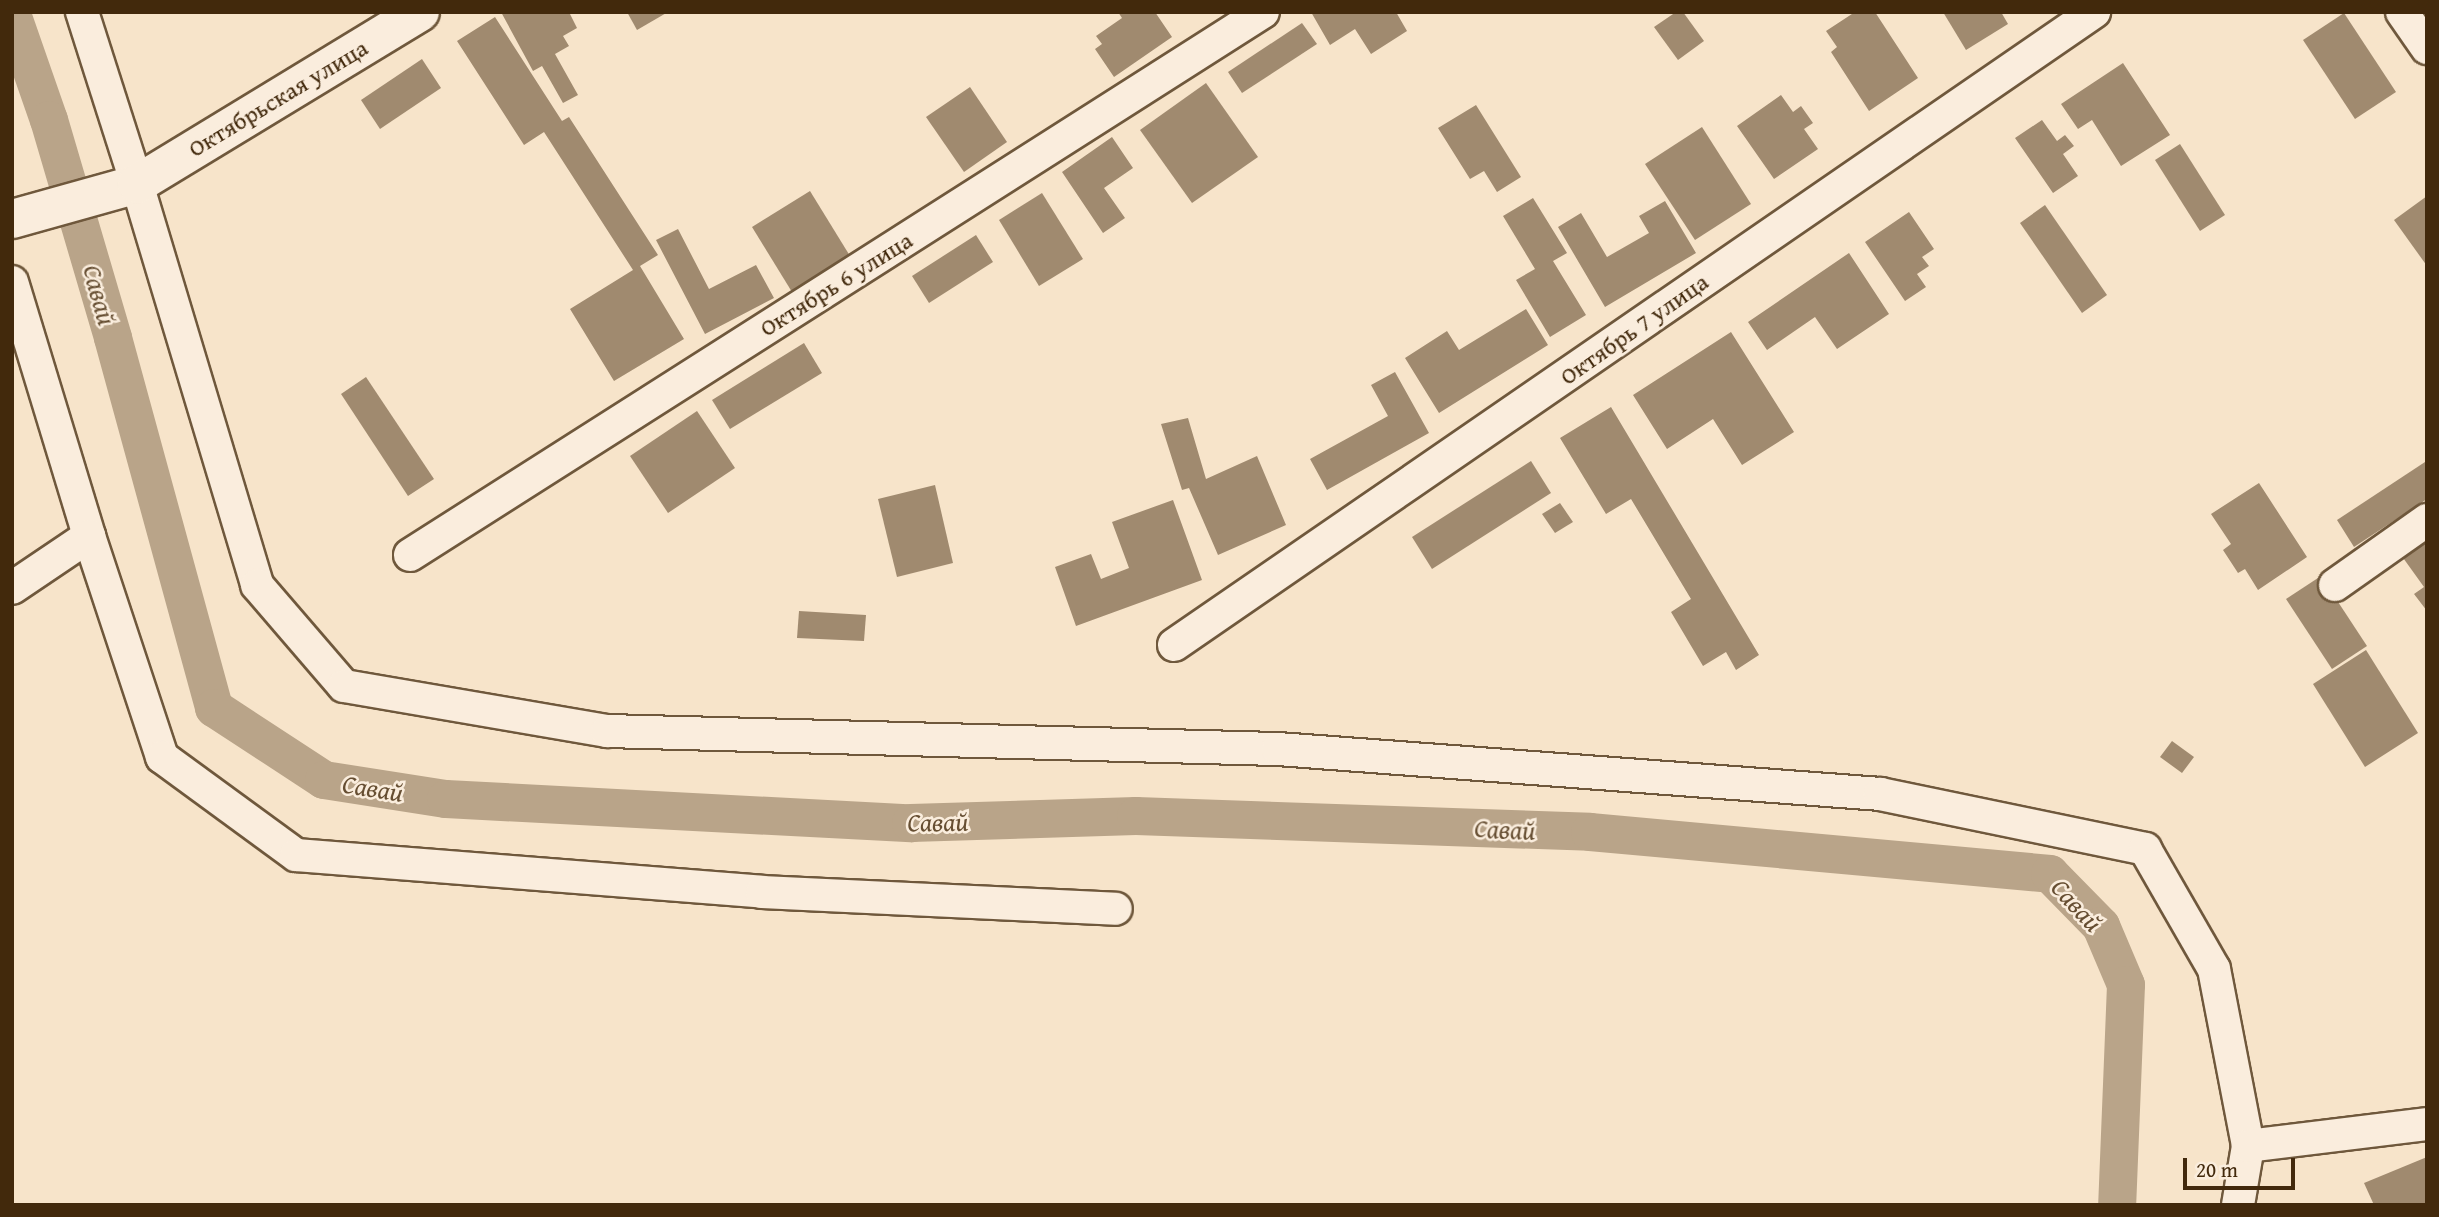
<!DOCTYPE html>
<meta charset="utf-8">
<style>
body{margin:0}
#map{position:relative;width:2439px;height:1217px;overflow:hidden;background:#f7e4ca;font-family:"Gentium Book Plus",serif}
div>[style]{position:absolute}
[style*='--x']{left:calc(var(--x)*1px);top:calc(var(--y)*1px);width:calc(var(--w)*1px);rotate:calc(var(--a)*1deg)}
.canal>*{height:38px;margin:-19px;padding:0 19px;transform-origin:19px;border-radius:19px;background:#b9a489}
.building>*{inset:0;background:#a08a6f}
.roads{filter:drop-shadow(2px 0 #6f583c) drop-shadow(-2px 0 #6f583c) drop-shadow(0 2px #6f583c) drop-shadow(0 -2px #6f583c)}
.street>*{height:32px;margin:-16px;padding:0 16px;transform-origin:16px;border-radius:16px;background:#faeddd}
.secondary>*{height:38px;margin:-19px;padding:0 19px;transform-origin:19px;border-radius:19px;background:#faeddd}
span{translate:-50% -50%;white-space:nowrap;text-align:center;line-height:1.15;-webkit-text-stroke:5px #faeddd;paint-order:stroke}
.street-label{font-size:24px;color:#42290c}
.water-label{font-size:26px;color:#664e32;font-style:italic}
.frame{position:absolute;inset:0;border:14px solid #42290c;pointer-events:none}
.scale{position:absolute;left:2183px;top:1158px;width:112px;height:32px;box-sizing:border-box;border:4px solid #42290c;border-top:0;padding-left:9px;font-size:21px;line-height:24px;white-space:nowrap;color:#42290c;-webkit-text-stroke:5px #faeddd;paint-order:stroke}
</style>
<div id="map">
<div class="canal">
<i style="--x:12;--y:14;--w:112;--a:70.8"></i>
<i style="--x:49;--y:120;--w:227;--a:73.6"></i>
<i style="--x:113;--y:338;--w:384;--a:74.7"></i>
<i style="--x:214;--y:708;--w:131;--a:33.2"></i>
<i style="--x:324;--y:780;--w:123;--a:8.9"></i>
<i style="--x:446;--y:799;--w:466;--a:3"></i>
<i style="--x:911;--y:823;--w:225;--a:-1.8"></i>
<i style="--x:1136;--y:816;--w:454;--a:2"></i>
<i style="--x:1590;--y:832;--w:462;--a:5.2"></i>
<i style="--x:2050;--y:874;--w:73;--a:45.6"></i>
<i style="--x:2101;--y:926;--w:64;--a:67"></i>
<i style="--x:2126;--y:985;--w:220;--a:92.3"></i>
</div>
<div class="building">
<i style="clip-path:polygon(501px 12px,569px 12px,577px 28px,563px 36px,569px 46px,555px 54px,578px 95px,563px 103px,542px 66px,533px 71px)"></i>
<i style="clip-path:polygon(627px 12px,668px 12px,637px 30px)"></i>
<i style="clip-path:polygon(1118px 12px,1155px 12px,1172px 37px,1114px 77px,1095px 49px,1102px 44px,1096px 36px,1122px 18px)"></i>
<i style="clip-path:polygon(1311px 12px,1396px 12px,1407px 31px,1371px 54px,1355px 29px,1330px 45px)"></i>
<i style="clip-path:polygon(1676px 12px,1683px 12px,1704px 41px,1678px 60px,1654px 27px)"></i>
<i style="clip-path:polygon(1855px 12px,1875px 12px,1918px 78px,1869px 111px,1831px 52px,1837px 47px,1826px 31px)"></i>
<i style="clip-path:polygon(1943px 12px,2001px 12px,2008px 24px,1966px 50px)"></i>
<i style="clip-path:polygon(2344px 13px,2396px 92px,2355px 119px,2303px 40px)"></i>
<i style="clip-path:polygon(495px 17px,562px 121px,569px 117px,658px 255px,640px 266px,684px 339px,614px 381px,570px 309px,633px 270px,544px 132px,524px 145px,457px 41px)"></i>
<i style="clip-path:polygon(1302px 23px,1317px 44px,1242px 93px,1228px 72px)"></i>
<i style="clip-path:polygon(422px 59px,441px 88px,380px 129px,361px 100px)"></i>
<i style="clip-path:polygon(2123px 63px,2170px 135px,2121px 166px,2092px 120px,2078px 129px,2061px 104px)"></i>
<i style="clip-path:polygon(1206px 83px,1258px 157px,1192px 203px,1140px 130px)"></i>
<i style="clip-path:polygon(970px 87px,1007px 142px,964px 172px,926px 117px)"></i>
<i style="clip-path:polygon(1781px 95px,1793px 112px,1801px 106px,1813px 123px,1804px 129px,1818px 149px,1774px 179px,1737px 126px)"></i>
<i style="clip-path:polygon(1476px 105px,1521px 177px,1497px 192px,1484px 171px,1470px 179px,1438px 128px)"></i>
<i style="clip-path:polygon(2042px 120px,2057px 141px,2065px 135px,2074px 146px,2063px 154px,2078px 176px,2053px 193px,2015px 138px)"></i>
<i style="clip-path:polygon(1702px 127px,1751px 204px,1695px 240px,1645px 164px)"></i>
<i style="clip-path:polygon(1112px 137px,1133px 168px,1104px 188px,1125px 218px,1103px 233px,1062px 172px)"></i>
<i style="clip-path:polygon(2180px 144px,2225px 215px,2200px 231px,2155px 160px)"></i>
<i style="clip-path:polygon(810px 191px,850px 256px,792px 292px,752px 227px)"></i>
<i style="clip-path:polygon(1042px 193px,1083px 259px,1039px 286px,999px 220px)"></i>
<i style="clip-path:polygon(2427px 196px,2427px 266px,2394px 220px)"></i>
<i style="clip-path:polygon(1533px 198px,1567px 253px,1553px 261px,1586px 315px,1550px 337px,1516px 280px,1535px 269px,1503px 216px)"></i>
<i style="clip-path:polygon(1665px 201px,1696px 253px,1605px 307px,1558px 227px,1581px 213px,1607px 257px,1649px 233px,1639px 216px)"></i>
<i style="clip-path:polygon(2045px 205px,2107px 295px,2082px 313px,2020px 223px)"></i>
<i style="clip-path:polygon(1909px 212px,1934px 249px,1922px 257px,1929px 266px,1917px 274px,1926px 287px,1905px 301px,1865px 242px)"></i>
<i style="clip-path:polygon(678px 229px,709px 289px,756px 265px,774px 298px,705px 334px,656px 240px)"></i>
<i style="clip-path:polygon(976px 235px,993px 262px,929px 303px,912px 276px)"></i>
<i style="clip-path:polygon(1849px 253px,1889px 314px,1837px 349px,1815px 317px,1767px 350px,1748px 322px)"></i>
<i style="clip-path:polygon(1526px 309px,1548px 345px,1439px 413px,1405px 358px,1447px 331px,1459px 350px)"></i>
<i style="clip-path:polygon(1731px 332px,1794px 432px,1742px 465px,1713px 419px,1667px 449px,1633px 395px)"></i>
<i style="clip-path:polygon(804px 343px,822px 373px,730px 429px,712px 400px)"></i>
<i style="clip-path:polygon(1395px 372px,1429px 433px,1327px 490px,1310px 459px,1388px 416px,1371px 385px)"></i>
<i style="clip-path:polygon(366px 377px,434px 479px,408px 496px,341px 394px)"></i>
<i style="clip-path:polygon(1611px 407px,1759px 655px,1736px 670px,1726px 652px,1703px 666px,1671px 612px,1691px 599px,1631px 499px,1606px 514px,1560px 438px)"></i>
<i style="clip-path:polygon(697px 411px,735px 468px,668px 513px,630px 456px)"></i>
<i style="clip-path:polygon(1188px 418px,1206px 479px,1257px 456px,1286px 525px,1218px 555px,1189px 488px,1182px 490px,1161px 424px)"></i>
<i style="clip-path:polygon(1531px 461px,1551px 493px,1432px 569px,1412px 537px)"></i>
<i style="clip-path:polygon(2425px 462px,2427px 499px,2354px 547px,2337px 520px)"></i>
<i style="clip-path:polygon(2259px 483px,2307px 557px,2258px 590px,2245px 569px,2238px 573px,2223px 550px,2231px 544px,2211px 514px)"></i>
<i style="clip-path:polygon(935px 485px,953px 563px,897px 577px,878px 499px)"></i>
<i style="clip-path:polygon(1173px 500px,1202px 580px,1076px 626px,1055px 567px,1091px 554px,1101px 579px,1129px 568px,1112px 522px)"></i>
<i style="clip-path:polygon(1560px 503px,1573px 522px,1555px 533px,1542px 514px)"></i>
<i style="clip-path:polygon(2427px 535px,2427px 611px,2414px 594px,2424px 587px,2401px 555px)"></i>
<i style="clip-path:polygon(2321px 576px,2367px 646px,2332px 669px,2286px 599px)"></i>
<i style="clip-path:polygon(799px 611px,866px 615px,864px 641px,797px 638px)"></i>
<i style="clip-path:polygon(2366px 650px,2418px 733px,2365px 767px,2313px 684px)"></i>
<i style="clip-path:polygon(2172px 741px,2194px 757px,2182px 773px,2160px 757px)"></i>
<i style="clip-path:polygon(2427px 1157px,2427px 1205px,2374px 1205px,2364px 1183px)"></i>
</div>
<div class="roads">
<div class="street">
<i style="--x:82;--y:12;--w:181;--a:72.3"></i>
<i style="--x:137;--y:184;--w:419;--a:73.3"></i>
<i style="--x:257;--y:585;--w:133;--a:49.3"></i>
<i style="--x:344;--y:686;--w:267;--a:9.7"></i>
<i style="--x:607;--y:731;--w:671;--a:1.54"></i>
<i style="--x:1278;--y:749;--w:604;--a:4.27"></i>
<i style="--x:1880;--y:794;--w:271;--a:11.7"></i>
<i style="--x:2145;--y:849;--w:138;--a:60.1"></i>
<i style="--x:2214;--y:969;--w:180;--a:79.1"></i>
<i style="--x:2248;--y:1146;--w:60;--a:99.6"></i>
<i style="--x:2402;--y:12;--w:44;--a:55.2"></i>
<i style="--x:12;--y:282;--w:265;--a:73.1"></i>
<i style="--x:89;--y:536;--w:233;--a:71.7"></i>
<i style="--x:162;--y:757;--w:166;--a:36.2"></i>
<i style="--x:296;--y:855;--w:467;--a:4.5"></i>
<i style="--x:762;--y:892;--w:354;--a:2.7"></i>
<i style="--x:410;--y:555;--w:1011;--a:-32.48"></i>
<i style="--x:2335;--y:585;--w:113;--a:-35.2"></i>
<i style="--x:12;--y:588;--w:93;--a:-34"></i>
<i style="--x:1174;--y:645;--w:1117;--a:-34.53"></i>
<i style="--x:2248;--y:1146;--w:180;--a:-7"></i>
</div>
<div class="secondary">
<i style="--x:12;--y:219;--w:130;--a:-15.6"></i>
<i style="--x:137;--y:184;--w:331;--a:-31.3"></i>
</div>
</div>
<div class="street-label">
<span style="left:278px;top:98px;rotate:-31deg">Октябрьская улица</span>
<span style="left:836px;top:284px;rotate:-32deg">Октябрь 6 улица</span>
<span style="left:1634px;top:329px;rotate:-35deg">Октябрь 7 улица</span>
</div>
<div class="water-label">
<span style="left:100px;top:295px;rotate:74deg">Савай</span>
<span style="left:373px;top:788px;rotate:9deg">Савай</span>
<span style="left:938px;top:822px;rotate:-1deg">Савай</span>
<span style="left:1505px;top:829px;rotate:2deg">Савай</span>
<span style="left:2077px;top:905px;rotate:47deg">Савай</span>
</div>
<div class="frame"></div>
<div class="scale">20 m</div>
</div>
